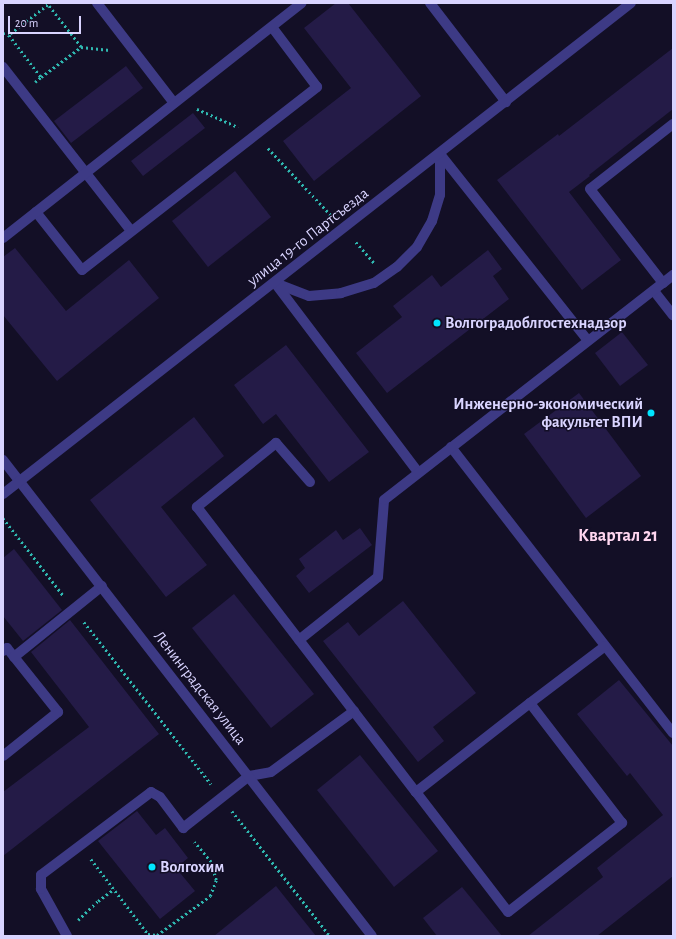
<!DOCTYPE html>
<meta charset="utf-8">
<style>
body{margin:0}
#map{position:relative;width:676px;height:939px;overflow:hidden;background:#130f26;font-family:"Alegreya Sans",sans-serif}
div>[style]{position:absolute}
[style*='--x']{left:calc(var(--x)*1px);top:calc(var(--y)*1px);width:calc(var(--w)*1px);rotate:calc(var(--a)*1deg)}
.building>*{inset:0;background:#241b47}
.path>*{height:2.5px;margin-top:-1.25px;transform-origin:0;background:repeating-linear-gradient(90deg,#2fb8b0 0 2px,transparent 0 5px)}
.lane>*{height:10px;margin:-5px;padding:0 5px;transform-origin:5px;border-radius:5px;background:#3d3a85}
.street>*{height:10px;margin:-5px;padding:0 5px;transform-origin:5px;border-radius:5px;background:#3d3a85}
.dots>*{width:11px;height:11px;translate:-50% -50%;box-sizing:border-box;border:2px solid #130f26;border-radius:50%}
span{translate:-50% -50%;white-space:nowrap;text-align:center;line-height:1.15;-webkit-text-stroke:3px #130f26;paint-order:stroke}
.street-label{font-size:16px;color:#d9d4ff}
.poi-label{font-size:16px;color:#d9d4ff;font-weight:700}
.left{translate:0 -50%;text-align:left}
.right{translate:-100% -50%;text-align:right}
.quarter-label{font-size:18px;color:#ffd6f0;font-weight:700}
.frame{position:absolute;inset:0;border:4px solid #d9d4ff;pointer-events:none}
.scale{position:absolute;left:8px;top:16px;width:73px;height:18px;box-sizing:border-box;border:2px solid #d9d4ff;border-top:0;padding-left:5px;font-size:12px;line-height:14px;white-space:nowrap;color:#d9d4ff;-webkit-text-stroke:3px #130f26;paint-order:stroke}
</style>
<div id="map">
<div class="building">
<i style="clip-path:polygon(336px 3px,348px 3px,421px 96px,314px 181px,283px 141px,351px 88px,304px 28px)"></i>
<i style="clip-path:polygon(673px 48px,673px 109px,589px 175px,590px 176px,569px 192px,621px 260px,582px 290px,497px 180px,558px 134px,559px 136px)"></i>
<i style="clip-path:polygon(126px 66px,143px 88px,71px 143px,54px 121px)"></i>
<i style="clip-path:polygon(193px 113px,205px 128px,143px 176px,131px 161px)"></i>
<i style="clip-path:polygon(235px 171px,271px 217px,208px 267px,172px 221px)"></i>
<i style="clip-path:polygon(15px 248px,66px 311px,129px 260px,159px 298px,57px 381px,3px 315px,3px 257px)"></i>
<i style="clip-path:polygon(488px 250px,502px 269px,493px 276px,509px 299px,387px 393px,356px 353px,402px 317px,393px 306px,432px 275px,441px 287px)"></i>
<i style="clip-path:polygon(622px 332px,648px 365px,620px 386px,595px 353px)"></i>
<i style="clip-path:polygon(286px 345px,369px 452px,329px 482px,276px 414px,263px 424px,234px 385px)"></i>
<i style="clip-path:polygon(579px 393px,641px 476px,586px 518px,524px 434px)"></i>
<i style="clip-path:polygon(194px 417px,224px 456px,161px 507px,207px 565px,166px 597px,90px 500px)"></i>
<i style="clip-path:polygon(360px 528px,372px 545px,309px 593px,296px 576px,305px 568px,299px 559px,336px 530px,343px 540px)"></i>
<i style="clip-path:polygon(14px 549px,62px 610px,23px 641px,3px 616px,3px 558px)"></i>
<i style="clip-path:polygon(234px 594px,314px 694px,271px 728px,192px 628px)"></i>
<i style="clip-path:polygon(403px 601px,476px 693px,433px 727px,444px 741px,418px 762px,323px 641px,348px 622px,359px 636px)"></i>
<i style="clip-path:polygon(70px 620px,159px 734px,3px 856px,3px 792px,89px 727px,31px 652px)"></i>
<i style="clip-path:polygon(619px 680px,673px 746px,673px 876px,597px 936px,528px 936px,603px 877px,597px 868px,663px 815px,630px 773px,627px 776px,577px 714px)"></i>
<i style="clip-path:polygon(360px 755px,438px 851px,394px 887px,317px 790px)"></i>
<i style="clip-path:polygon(137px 811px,156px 835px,165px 828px,188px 858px,176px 868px,195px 891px,160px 919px,98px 841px)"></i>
<i style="clip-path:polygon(276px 886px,316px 936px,214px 936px)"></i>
<i style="clip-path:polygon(462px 887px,502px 936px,437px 936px,423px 918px)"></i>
</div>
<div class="path">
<i style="--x:3;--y:33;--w:6;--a:18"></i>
<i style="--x:81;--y:47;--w:29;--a:6"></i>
<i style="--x:35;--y:82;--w:8;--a:-40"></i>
<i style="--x:41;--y:77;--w:50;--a:-36.9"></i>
<i style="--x:81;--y:47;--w:53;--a:-128.2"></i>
<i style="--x:48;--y:5;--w:49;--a:142.4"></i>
<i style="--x:9;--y:35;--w:53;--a:52.7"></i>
<i style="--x:197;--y:109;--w:45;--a:23.7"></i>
<i style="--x:268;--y:148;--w:92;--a:46.8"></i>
<i style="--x:356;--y:242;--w:28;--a:49"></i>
<i style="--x:3;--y:518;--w:98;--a:52.1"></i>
<i style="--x:84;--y:622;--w:206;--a:51.9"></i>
<i style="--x:232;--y:811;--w:159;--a:51.9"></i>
<i style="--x:91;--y:859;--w:94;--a:52.8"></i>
<i style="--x:148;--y:934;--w:9;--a:6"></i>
<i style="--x:157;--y:935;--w:66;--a:-36.3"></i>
<i style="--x:210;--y:896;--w:17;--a:-69"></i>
<i style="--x:216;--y:880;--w:19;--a:-106"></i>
<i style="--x:211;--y:862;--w:26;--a:-130"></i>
<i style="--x:78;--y:920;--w:28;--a:-44"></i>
<i style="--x:98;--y:901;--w:20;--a:-37"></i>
</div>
<div class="lane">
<i style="--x:97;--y:3;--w:126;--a:52.4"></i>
<i style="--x:430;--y:3;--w:125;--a:52.5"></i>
<i style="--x:3;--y:67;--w:208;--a:52"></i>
<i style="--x:673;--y:124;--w:105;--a:141.9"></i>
<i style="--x:590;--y:189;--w:119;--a:52.2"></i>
<i style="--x:663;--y:283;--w:13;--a:-39"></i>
<i style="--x:440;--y:154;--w:238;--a:51.6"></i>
<i style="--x:36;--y:212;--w:74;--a:51.6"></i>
<i style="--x:82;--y:270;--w:298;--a:-37.9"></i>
<i style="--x:317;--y:87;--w:75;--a:-126.9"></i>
<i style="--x:3;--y:238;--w:380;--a:-38.2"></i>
<i style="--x:275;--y:283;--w:36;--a:21"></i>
<i style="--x:309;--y:296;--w:32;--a:-5"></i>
<i style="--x:341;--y:293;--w:34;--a:-17"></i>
<i style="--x:374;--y:283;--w:28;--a:-35"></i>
<i style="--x:397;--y:267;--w:28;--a:-45"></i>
<i style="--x:417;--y:247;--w:30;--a:-60"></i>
<i style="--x:432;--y:221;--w:27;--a:-73"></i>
<i style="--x:440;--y:195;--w:41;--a:-90"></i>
<i style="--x:275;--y:283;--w:237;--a:52.9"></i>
<i style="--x:654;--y:291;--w:31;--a:52"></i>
<i style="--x:451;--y:447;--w:362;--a:52.2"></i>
<i style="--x:310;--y:482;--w:52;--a:-131.1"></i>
<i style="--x:276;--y:443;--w:102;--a:141"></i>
<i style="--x:197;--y:507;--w:359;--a:52.5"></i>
<i style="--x:416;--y:792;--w:151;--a:52.5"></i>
<i style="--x:508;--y:912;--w:145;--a:-38"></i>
<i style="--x:622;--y:823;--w:151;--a:-127.5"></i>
<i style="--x:530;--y:703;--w:145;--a:142"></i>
<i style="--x:299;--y:640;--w:101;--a:-38.6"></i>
<i style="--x:378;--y:577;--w:77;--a:-85.5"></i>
<i style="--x:384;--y:500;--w:353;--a:-37.9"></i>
<i style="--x:3;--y:651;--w:5;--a:-37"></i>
<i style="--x:7;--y:648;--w:82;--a:51.4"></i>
<i style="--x:58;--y:712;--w:70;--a:141.3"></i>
<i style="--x:14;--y:657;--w:113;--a:-38.9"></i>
<i style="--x:530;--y:703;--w:94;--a:-37.2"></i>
<i style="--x:67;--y:936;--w:54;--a:-119"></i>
<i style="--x:41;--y:889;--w:14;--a:-90"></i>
<i style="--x:41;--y:875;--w:138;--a:-37"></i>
<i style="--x:151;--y:792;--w:10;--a:29"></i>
<i style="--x:160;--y:797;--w:39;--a:53"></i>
<i style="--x:183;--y:828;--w:84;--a:-38.2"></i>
<i style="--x:249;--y:776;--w:22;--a:-10"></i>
<i style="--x:271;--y:772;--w:103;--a:-36.3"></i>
</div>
<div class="street">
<i style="--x:3;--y:460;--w:602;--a:52.22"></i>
<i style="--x:3;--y:494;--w:797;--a:-38.02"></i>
</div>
<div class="dots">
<i style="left:437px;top:323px;background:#00e5ff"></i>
<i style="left:651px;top:413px;background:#00e5ff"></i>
<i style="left:152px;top:867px;background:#00e5ff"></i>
</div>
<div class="street-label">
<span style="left:308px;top:237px;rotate:-38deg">улица 19-го Партсъезда</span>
<span style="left:200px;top:688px;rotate:52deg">Ленинградская улица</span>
</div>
<div class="poi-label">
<span class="left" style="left:445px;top:323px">Волгоградоблгостехнадзор</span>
<span class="right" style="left:643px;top:413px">Инженерно-экономический<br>факультет ВПИ</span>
<span class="left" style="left:160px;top:867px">Волгохим</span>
</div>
<div class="quarter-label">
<span style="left:618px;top:536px">Квартал 21</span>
</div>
<div class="frame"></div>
<div class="scale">20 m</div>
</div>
